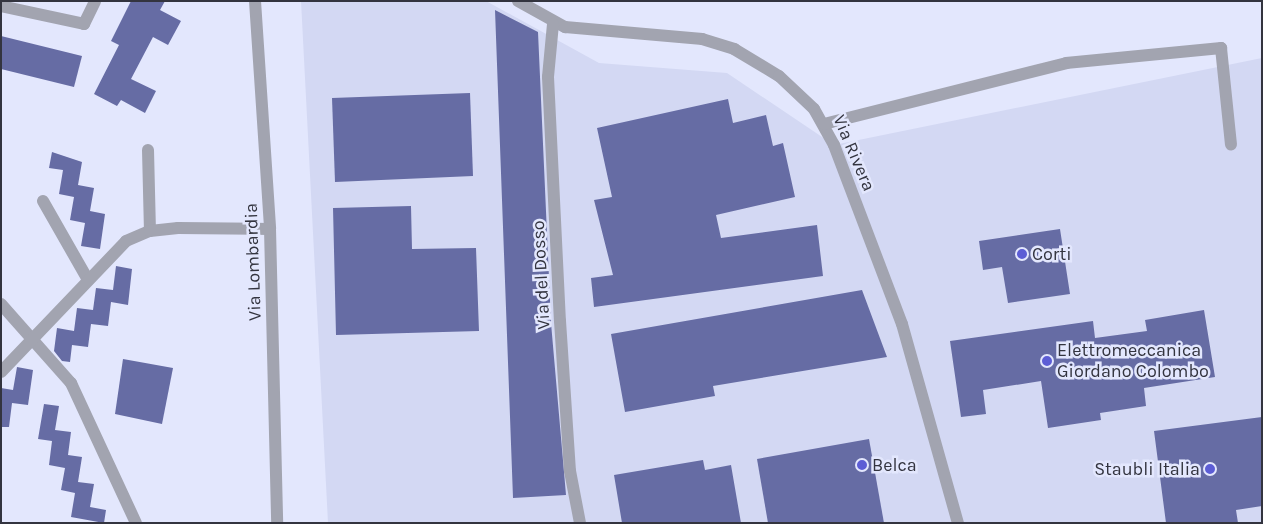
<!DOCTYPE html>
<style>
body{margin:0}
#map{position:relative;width:1263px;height:524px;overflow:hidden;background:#e3e7fd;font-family:Karla,sans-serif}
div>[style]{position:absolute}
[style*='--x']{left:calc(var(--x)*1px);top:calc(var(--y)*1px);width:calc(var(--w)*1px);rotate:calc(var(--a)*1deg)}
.built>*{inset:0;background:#d3d8f3}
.building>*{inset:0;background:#666ca4}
.street>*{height:12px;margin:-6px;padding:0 6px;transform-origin:6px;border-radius:6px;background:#a2a4b0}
.dots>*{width:14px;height:14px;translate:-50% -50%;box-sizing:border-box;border:2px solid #e3e7fd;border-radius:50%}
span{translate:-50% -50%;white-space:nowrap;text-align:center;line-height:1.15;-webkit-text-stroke:5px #e3e7fd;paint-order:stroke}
.street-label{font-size:18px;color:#33343f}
.poi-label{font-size:18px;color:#33343f}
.left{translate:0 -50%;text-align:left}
.right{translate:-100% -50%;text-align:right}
.frame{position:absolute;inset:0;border:2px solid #33343f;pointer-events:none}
</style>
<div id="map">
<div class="built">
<i style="clip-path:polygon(301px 1px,486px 1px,599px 63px,727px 73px,834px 145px,1262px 58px,1262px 523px,328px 523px)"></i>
</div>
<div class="building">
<i style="clip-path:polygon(131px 1px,165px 1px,160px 10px,181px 21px,168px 45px,153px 37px,131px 79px,156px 91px,145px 113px,121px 100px,117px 106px,94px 94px,119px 45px,111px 41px)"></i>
<i style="clip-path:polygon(495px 10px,538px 32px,551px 323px,566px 495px,513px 498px)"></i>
<i style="clip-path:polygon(1px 36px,82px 56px,74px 87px,1px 69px)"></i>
<i style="clip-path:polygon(470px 93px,473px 176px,335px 182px,332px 98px)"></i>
<i style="clip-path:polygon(728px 99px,733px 123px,766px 115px,773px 146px,783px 143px,795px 197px,716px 215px,721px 238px,817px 225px,823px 276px,594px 307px,591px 278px,613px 275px,594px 200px,612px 197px,597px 128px)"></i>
<i style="clip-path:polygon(52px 152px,82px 162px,78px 185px,94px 188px,90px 211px,105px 214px,100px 249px,81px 246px,85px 223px,70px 220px,74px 197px,59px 194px,63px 170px,49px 168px)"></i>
<i style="clip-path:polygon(411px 206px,412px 249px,476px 248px,479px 331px,336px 335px,333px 208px)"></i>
<i style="clip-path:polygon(1060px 229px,1070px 294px,1008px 303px,1002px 267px,983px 270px,979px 241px)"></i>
<i style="clip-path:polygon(116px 266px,132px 269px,128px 305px,111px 302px,108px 326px,91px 324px,88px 347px,72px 345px,70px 362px,62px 361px,54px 351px,57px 328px,74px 331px,77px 308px,93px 310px,96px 288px,113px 290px)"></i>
<i style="clip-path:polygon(862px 290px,887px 357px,713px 386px,715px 396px,625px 412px,611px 334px)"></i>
<i style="clip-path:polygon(1204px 310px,1215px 377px,1144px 388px,1146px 406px,1100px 413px,1101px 420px,1048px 428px,1041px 381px,983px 390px,986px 414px,961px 417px,950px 341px,1093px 321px,1095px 338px,1147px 331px,1145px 320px)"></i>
<i style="clip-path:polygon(123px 359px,173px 368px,162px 424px,115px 414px)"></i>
<i style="clip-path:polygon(17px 367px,33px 370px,28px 405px,12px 403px,9px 427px,1px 427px,1px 388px,13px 390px)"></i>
<i style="clip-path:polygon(44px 404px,59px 406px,55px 430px,71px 432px,68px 455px,82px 457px,78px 482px,94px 484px,90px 507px,106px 510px,104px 523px,71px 517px,75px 493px,61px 490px,65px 468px,49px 465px,52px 441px,38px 439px)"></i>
<i style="clip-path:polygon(1262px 417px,1262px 506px,1236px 510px,1238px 523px,1166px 523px,1154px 431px)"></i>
<i style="clip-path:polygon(869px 439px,884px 523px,768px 523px,757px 459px)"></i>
<i style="clip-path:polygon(703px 460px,705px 470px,731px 465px,741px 523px,622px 523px,614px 475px)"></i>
</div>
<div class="street">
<i style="--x:255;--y:1;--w:228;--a:86.2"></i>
<i style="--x:270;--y:229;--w:294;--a:88.6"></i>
<i style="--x:518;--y:1;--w:54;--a:29"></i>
<i style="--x:565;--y:27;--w:138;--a:5"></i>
<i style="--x:702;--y:39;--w:34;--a:17"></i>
<i style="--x:734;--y:49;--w:52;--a:31"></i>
<i style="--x:779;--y:76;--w:48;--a:43.3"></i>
<i style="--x:814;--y:109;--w:41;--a:60.9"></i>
<i style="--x:834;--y:145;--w:191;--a:69.2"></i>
<i style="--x:902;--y:324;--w:207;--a:74.3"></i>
<i style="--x:1;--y:6;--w:85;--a:12.2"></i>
<i style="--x:84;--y:24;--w:25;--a:-64"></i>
<i style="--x:553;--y:24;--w:53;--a:95.4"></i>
<i style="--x:548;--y:77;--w:244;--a:87.2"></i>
<i style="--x:560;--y:321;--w:150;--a:86.2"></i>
<i style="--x:570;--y:471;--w:53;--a:79.1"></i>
<i style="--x:824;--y:124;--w:250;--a:-14.1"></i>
<i style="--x:1066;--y:63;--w:156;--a:-5.5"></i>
<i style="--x:1221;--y:48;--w:97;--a:84.1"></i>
<i style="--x:148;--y:150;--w:81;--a:88.6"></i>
<i style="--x:43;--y:201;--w:91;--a:60.3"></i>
<i style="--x:1;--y:304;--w:106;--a:48.5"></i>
<i style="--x:71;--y:383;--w:154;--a:65.1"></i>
<i style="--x:1;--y:372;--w:181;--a:-46.3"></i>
<i style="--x:126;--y:241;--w:26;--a:-23"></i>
<i style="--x:150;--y:231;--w:28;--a:-6"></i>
<i style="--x:178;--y:228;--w:92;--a:0.6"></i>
</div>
<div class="dots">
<i style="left:1022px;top:254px;background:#5c5dd5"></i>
<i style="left:1047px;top:361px;background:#5c5dd5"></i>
<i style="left:862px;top:465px;background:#5c5dd5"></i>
<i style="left:1210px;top:469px;background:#5c5dd5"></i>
</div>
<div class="street-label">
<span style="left:854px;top:153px;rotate:67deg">Via Rivera</span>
<span style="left:253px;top:262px;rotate:-92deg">Via Lombardia</span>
<span style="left:541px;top:275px;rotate:-93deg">Via del Dosso</span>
</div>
<div class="poi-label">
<span class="left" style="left:1032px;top:254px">Corti</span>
<span class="left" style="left:1057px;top:361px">Elettromeccanica<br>Giordano Colombo</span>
<span class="left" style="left:872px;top:465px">Belca</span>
<span class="right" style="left:1200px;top:469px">Staubli Italia</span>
</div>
<div class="frame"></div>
</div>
